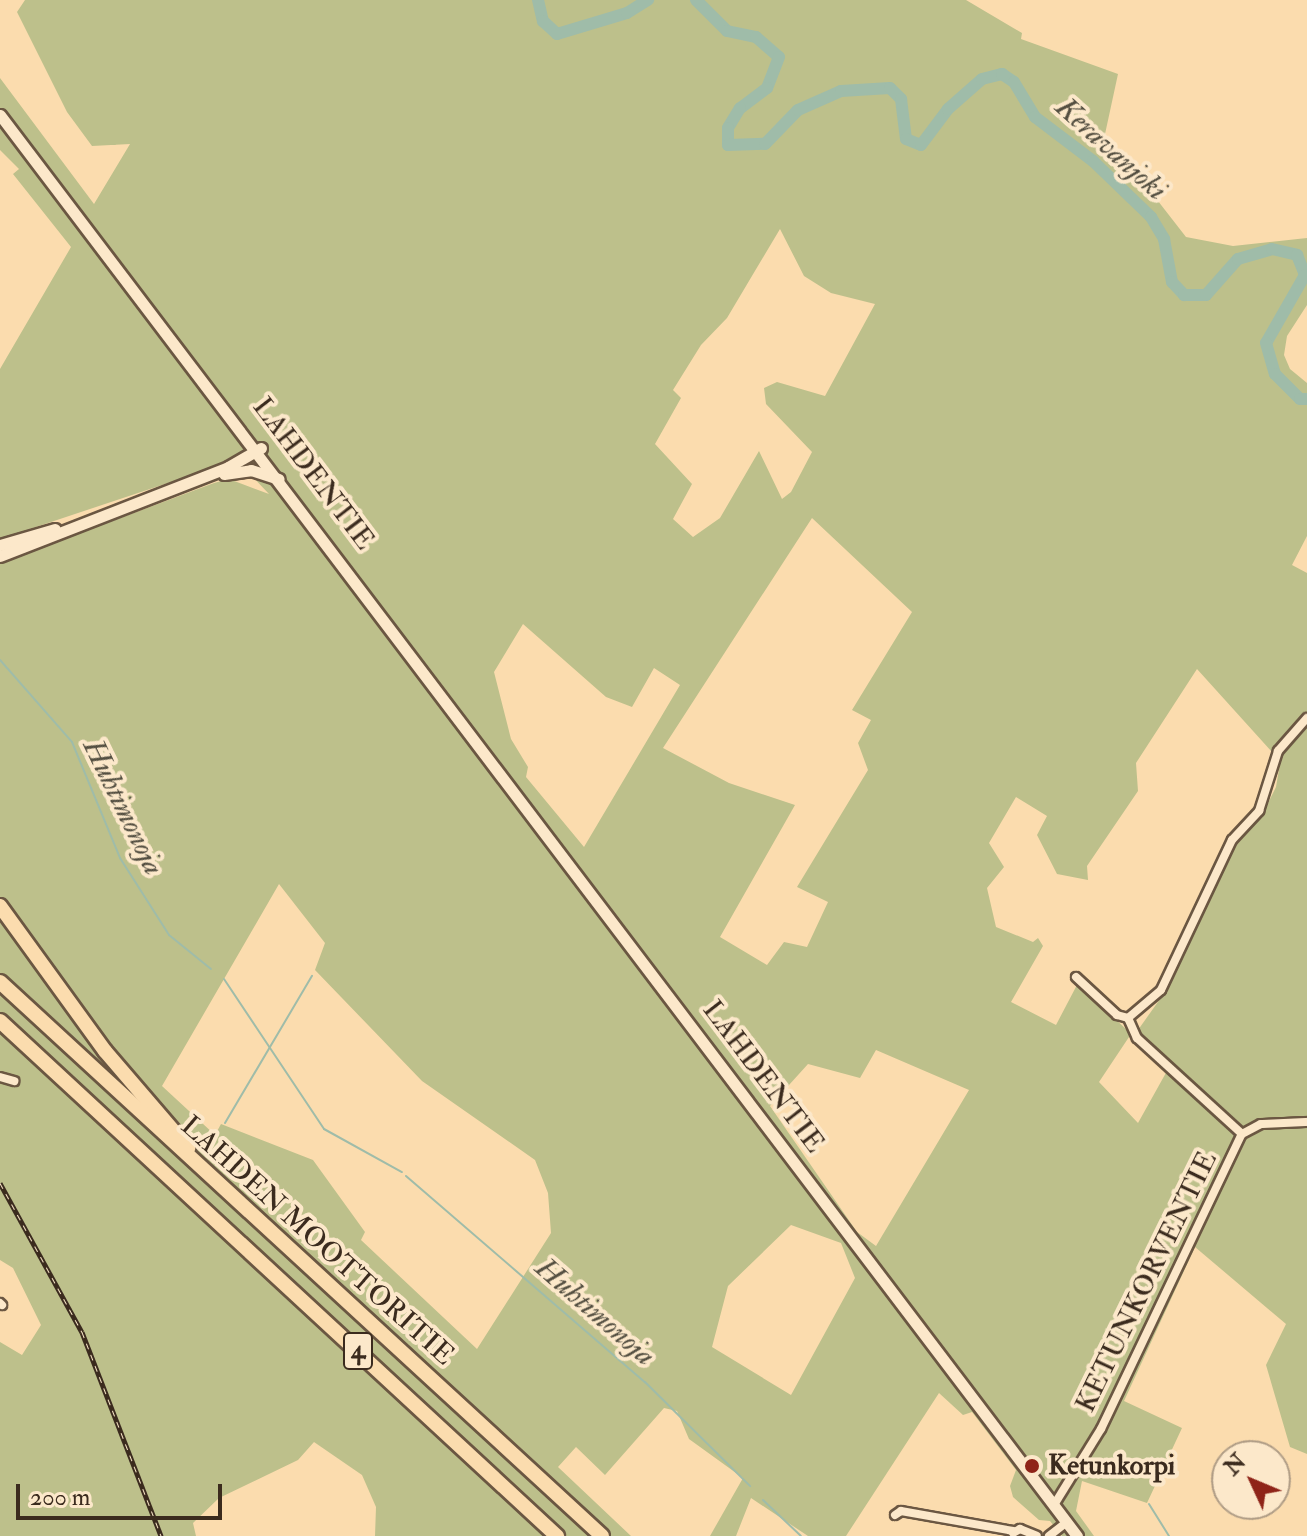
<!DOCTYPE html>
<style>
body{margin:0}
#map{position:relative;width:1307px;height:1536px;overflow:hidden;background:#fbdcae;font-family:"IM FELL Double Pica",serif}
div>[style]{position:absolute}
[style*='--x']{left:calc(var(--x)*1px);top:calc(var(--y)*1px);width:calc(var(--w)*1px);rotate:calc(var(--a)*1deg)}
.green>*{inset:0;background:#bdc08b}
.stream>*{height:2px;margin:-1px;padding:0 1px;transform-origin:1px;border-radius:1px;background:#9fbca9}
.river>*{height:12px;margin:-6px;padding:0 6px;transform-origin:6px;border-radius:6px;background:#9fbca9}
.roads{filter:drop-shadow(2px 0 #6b5742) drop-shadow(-2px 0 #6b5742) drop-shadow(0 2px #6b5742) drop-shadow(0 -2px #6b5742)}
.minor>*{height:8px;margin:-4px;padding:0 4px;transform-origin:4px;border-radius:4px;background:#fce8ca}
.secondary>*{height:11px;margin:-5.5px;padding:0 5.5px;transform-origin:5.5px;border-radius:5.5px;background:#fce8ca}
.motorway>*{height:14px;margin:-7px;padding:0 7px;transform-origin:7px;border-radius:7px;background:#fbdcae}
.rail>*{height:5px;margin-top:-2.5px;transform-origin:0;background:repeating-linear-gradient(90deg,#fce8ca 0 6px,#3b2b1e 0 12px);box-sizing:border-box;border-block:2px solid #3b2b1e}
.dots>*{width:22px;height:22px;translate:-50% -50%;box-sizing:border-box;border:4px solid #fce8ca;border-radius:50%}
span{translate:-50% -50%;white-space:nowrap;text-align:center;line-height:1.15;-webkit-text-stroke:8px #fce8ca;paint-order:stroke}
.shield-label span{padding:2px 6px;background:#fce8ca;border:2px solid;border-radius:6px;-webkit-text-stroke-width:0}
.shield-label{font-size:26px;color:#3b2b1e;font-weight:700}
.street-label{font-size:28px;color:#3b2b1e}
.poi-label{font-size:28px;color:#3b2b1e;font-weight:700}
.left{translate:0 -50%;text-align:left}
.water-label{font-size:30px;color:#544f41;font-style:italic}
.north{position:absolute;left:1211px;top:1440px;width:80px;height:80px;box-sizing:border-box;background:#fce8ca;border:2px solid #af9c85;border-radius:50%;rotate:314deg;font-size:22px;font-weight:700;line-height:32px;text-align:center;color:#3b2b1e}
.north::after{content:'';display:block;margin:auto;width:28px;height:36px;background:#8f2418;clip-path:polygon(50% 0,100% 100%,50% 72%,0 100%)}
.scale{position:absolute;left:16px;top:1484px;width:206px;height:36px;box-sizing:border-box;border:4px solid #3b2b1e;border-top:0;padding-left:10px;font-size:24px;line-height:28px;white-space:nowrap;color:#3b2b1e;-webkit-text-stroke:6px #fce8ca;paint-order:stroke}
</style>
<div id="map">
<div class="green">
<i style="clip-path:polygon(evenodd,25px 0,966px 0,1022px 33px,1021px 39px,1118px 74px,1102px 148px,1158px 201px,1186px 237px,1233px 246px,1307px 238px,1307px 305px,1287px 336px,1284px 355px,1290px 369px,1307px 383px,1307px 536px,1292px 565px,1307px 573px,1307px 712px,1272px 752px,1197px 669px,1136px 763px,1138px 791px,1087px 866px,1088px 880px,1057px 874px,1037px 835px,1047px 816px,1016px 797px,989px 843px,1004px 867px,987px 888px,996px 927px,1033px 942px,1038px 938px,1043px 946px,1011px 1002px,1056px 1025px,1078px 983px,1131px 1034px,1099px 1082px,1138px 1123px,1172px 1062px,1138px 1030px,1165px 992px,1237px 842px,1263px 813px,1276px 787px,1282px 752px,1307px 724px,1307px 1454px,1290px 1447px,1266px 1365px,1286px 1324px,1195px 1247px,1124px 1401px,1182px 1428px,1147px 1503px,1082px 1481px,1076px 1511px,1094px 1536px,1062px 1536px,1050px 1521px,1039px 1520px,1013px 1497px,1010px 1486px,1016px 1470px,972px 1412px,963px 1415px,939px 1393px,846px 1536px,808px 1536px,751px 1498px,736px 1536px,710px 1536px,743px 1478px,689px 1439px,677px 1411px,664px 1408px,605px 1475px,576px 1447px,558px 1467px,631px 1536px,375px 1536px,376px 1507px,362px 1475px,314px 1442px,298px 1460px,219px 1498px,193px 1523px,196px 1536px,0 1536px,0 1342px,22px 1355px,41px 1325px,13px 1268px,0 1260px,0 563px,214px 483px,229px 479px,269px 494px,233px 456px,207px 470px,0 539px,0 369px,71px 247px,13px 174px,19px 169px,0 150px,0 78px,94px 204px,130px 144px,92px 146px,67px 112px,17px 12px,25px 0,780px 229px,804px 276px,831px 293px,875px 304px,825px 396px,777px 382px,764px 388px,766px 404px,812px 452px,791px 492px,782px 499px,759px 451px,720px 518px,693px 537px,673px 519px,692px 484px,655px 444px,681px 398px,673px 390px,701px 345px,727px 318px,780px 229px,25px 0,812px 518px,912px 612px,852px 710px,871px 720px,858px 743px,868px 770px,797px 887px,828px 902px,807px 947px,784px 942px,767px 965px,720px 937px,795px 805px,729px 783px,663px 748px,812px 518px,25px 0,523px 624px,606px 697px,632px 707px,654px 668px,680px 685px,584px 847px,526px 777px,528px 767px,511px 739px,494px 672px,523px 624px,25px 0,279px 884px,325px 943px,315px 970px,422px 1081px,535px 1160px,548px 1193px,551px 1233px,477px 1349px,361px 1240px,365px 1232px,313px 1160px,221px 1124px,215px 1135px,162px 1086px,279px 884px,25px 0,876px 1050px,969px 1090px,876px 1246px,857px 1232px,770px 1106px,808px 1064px,860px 1078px,876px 1050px,25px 0,791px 1225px,841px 1243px,855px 1278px,791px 1395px,712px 1347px,728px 1286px,791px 1225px)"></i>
</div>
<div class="stream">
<i style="--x:0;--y:660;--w:109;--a:48.7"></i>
<i style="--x:72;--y:742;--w:126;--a:67.5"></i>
<i style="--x:120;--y:858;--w:91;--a:57.5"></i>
<i style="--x:169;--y:935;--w:54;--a:39"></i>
<i style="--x:224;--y:979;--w:180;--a:56.3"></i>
<i style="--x:324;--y:1129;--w:89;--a:28.9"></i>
<i style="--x:225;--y:1123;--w:171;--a:-59.4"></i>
<i style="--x:406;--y:1176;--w:316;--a:40.8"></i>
<i style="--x:645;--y:1382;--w:148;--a:44.7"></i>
<i style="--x:763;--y:1500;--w:52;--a:43.5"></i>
<i style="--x:1149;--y:1504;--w:38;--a:58"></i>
</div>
<div class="river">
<i style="--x:538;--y:0;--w:22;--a:77"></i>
<i style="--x:543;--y:21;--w:19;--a:43"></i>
<i style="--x:557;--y:34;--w:73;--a:-16.7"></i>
<i style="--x:627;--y:13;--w:25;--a:-32"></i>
<i style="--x:696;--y:0;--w:44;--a:45"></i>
<i style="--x:727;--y:31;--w:30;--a:12"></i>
<i style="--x:756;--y:37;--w:30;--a:41"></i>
<i style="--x:779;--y:57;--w:33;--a:111"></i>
<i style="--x:767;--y:88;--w:34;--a:143"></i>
<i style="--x:740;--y:108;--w:23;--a:121"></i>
<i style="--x:728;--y:128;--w:17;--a:90"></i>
<i style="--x:728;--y:145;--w:37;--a:-2"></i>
<i style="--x:765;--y:144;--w:47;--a:-45.9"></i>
<i style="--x:798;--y:110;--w:47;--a:-23.8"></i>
<i style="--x:841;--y:91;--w:49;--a:-3.5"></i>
<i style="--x:890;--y:88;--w:16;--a:45"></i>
<i style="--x:901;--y:99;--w:40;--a:82.9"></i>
<i style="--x:906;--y:139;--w:16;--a:22"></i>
<i style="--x:921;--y:145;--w:45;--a:-53.1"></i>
<i style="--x:948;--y:109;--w:45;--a:-41.4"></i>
<i style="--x:982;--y:79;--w:21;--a:-14"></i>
<i style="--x:1002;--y:74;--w:14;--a:34"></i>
<i style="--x:1014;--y:82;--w:41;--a:59"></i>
<i style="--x:1035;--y:117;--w:73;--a:37.2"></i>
<i style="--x:1093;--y:161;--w:81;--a:44"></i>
<i style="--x:1151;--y:217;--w:26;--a:59"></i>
<i style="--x:1164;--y:239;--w:44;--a:79.5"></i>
<i style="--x:1172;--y:282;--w:18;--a:47"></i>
<i style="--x:1184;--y:295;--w:22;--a:0"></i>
<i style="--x:1206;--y:295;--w:48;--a:-48.4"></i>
<i style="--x:1238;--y:259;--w:35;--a:-16"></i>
<i style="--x:1272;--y:249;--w:26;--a:13"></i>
<i style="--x:1297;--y:255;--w:22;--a:68"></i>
<i style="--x:1305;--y:275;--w:78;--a:119.8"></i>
<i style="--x:1266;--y:343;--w:32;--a:74"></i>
<i style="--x:1275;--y:374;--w:35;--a:45"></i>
<i style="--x:1300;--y:399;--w:7;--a:0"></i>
</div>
<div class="roads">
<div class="minor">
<i style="--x:1076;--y:977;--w:56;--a:42.8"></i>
<i style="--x:1117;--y:1015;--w:11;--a:15"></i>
<i style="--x:1128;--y:1018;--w:43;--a:-40.3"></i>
<i style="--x:1161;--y:990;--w:166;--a:-64.7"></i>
<i style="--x:1232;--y:840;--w:40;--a:-47"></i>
<i style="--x:1259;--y:811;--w:63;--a:-72.4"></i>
<i style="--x:1278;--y:751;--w:44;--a:-48.7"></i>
<i style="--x:1128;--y:1018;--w:22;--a:66"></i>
<i style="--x:1137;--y:1038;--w:142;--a:42.4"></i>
<i style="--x:0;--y:1077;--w:15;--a:16"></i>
<i style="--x:0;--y:1303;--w:3;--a:45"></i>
<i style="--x:1054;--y:1505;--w:89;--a:-58.3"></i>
<i style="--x:1101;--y:1429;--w:327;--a:-64.5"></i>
<i style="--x:1242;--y:1134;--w:21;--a:-28"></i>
<i style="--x:1261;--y:1124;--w:46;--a:-2.5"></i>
<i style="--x:895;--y:1515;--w:7;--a:-34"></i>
<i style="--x:901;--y:1511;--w:114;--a:10.1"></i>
<i style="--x:1013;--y:1533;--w:8;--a:-30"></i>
<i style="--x:1020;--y:1529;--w:18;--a:22"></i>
<i style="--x:1049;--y:1536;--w:23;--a:-38"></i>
</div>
<div class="secondary">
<i style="--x:0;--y:115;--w:1783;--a:52.84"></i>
<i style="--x:224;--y:474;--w:27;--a:-8"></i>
<i style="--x:251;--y:470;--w:29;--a:18"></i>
<i style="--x:0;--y:545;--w:57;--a:-16.2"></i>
<i style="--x:0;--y:556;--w:245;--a:-21.3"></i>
<i style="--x:228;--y:467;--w:38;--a:-30"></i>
</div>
<div class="motorway">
<i style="--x:0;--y:906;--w:179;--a:54.1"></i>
<i style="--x:105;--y:1051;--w:128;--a:49.4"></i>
<i style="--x:0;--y:982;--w:818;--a:42.62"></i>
<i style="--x:0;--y:1021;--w:759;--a:42.76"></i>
</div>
</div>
<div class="rail">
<i style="--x:0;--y:1183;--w:170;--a:61.2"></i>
<i style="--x:82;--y:1332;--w:219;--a:68.8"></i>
</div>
<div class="dots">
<i style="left:1032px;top:1466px;background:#8f2418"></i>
</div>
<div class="shield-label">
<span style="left:358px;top:1351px">4</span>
</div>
<div class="street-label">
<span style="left:313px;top:474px;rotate:53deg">LAHDENTIE</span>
<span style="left:763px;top:1077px;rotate:53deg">LAHDENTIE</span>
<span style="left:317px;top:1241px;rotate:42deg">LAHDEN MOOTTORITIE</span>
<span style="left:1147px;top:1282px;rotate:-64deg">KETUNKORVENTIE</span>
</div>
<div class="poi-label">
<span class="left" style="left:1048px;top:1466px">Ketunkorpi</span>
</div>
<div class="water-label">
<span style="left:1111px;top:149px;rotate:42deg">Keravanjoki</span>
<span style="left:123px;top:807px;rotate:64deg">Huhtimonoja</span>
<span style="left:595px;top:1312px;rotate:41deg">Huhtimonoja</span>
</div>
<div class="north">N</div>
<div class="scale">200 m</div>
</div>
